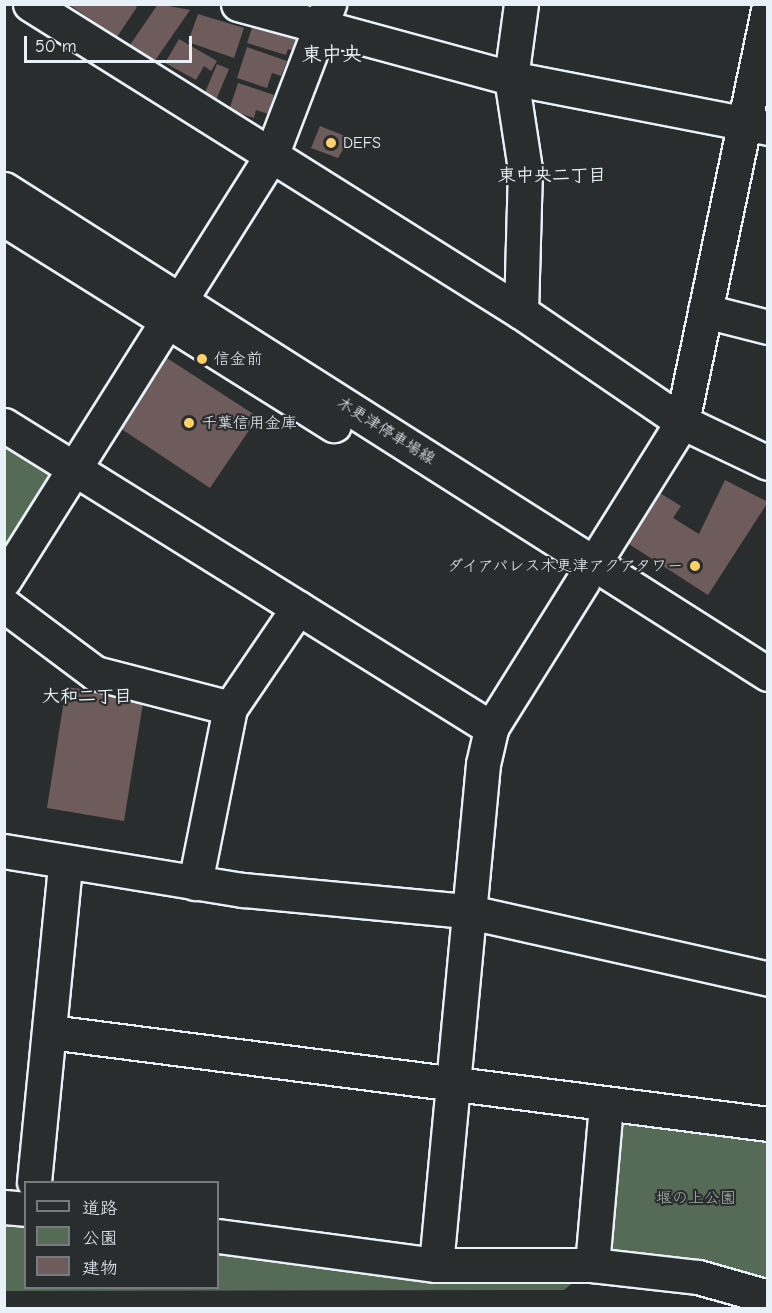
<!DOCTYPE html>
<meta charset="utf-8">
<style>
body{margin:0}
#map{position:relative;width:772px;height:1313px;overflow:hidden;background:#2a2d2e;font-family:"Comic Neue","Klee One",sans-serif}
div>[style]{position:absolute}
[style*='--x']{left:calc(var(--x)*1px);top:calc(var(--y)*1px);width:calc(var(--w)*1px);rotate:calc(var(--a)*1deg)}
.green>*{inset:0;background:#556b56}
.building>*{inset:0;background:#6e5b5b}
.roads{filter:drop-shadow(2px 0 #e8f1f8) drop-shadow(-2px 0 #e8f1f8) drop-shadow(0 2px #e8f1f8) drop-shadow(0 -2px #e8f1f8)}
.minor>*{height:33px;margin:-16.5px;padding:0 16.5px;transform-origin:16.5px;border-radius:16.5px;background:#2a2d2e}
.major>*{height:33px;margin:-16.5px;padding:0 16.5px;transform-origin:16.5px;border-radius:16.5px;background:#2a2d2e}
.dots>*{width:16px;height:16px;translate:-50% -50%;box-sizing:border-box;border:3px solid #2a2d2e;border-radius:50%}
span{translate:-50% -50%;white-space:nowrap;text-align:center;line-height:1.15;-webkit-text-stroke:4.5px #2a2d2e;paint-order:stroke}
.poi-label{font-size:16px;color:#e8f1f8}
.left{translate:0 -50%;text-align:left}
.right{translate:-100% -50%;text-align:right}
.street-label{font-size:16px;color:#e8f1f8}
.park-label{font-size:16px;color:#a6b5af}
.neighbourhood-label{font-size:18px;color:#e8f1f8;font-weight:700}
.quarter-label{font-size:20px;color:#e8f1f8;font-weight:700}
.frame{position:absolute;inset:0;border:6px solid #e8f1f8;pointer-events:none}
.legend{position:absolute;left:24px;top:1181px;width:195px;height:108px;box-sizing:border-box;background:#2a2d2e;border:2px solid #767b7f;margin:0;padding:8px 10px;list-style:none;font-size:18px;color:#e8f1f8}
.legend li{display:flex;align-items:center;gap:12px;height:30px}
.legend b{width:30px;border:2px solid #767b7f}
.scale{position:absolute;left:24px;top:36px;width:168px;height:27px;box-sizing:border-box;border:3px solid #e8f1f8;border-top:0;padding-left:8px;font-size:18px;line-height:21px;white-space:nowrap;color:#e8f1f8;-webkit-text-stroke:4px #2a2d2e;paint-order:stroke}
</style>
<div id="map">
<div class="green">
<i style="clip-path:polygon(5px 439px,62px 476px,5px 568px)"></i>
<i style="clip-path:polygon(615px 1119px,767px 1138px,767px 1284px,606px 1257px)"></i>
<i style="clip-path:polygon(4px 1215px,25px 1217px,26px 1288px,218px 1288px,218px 1242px,590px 1269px,564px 1290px,5px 1291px)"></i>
</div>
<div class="building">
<i style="clip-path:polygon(68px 4px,133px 4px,137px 7px,117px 37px)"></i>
<i style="clip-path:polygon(158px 4px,190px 10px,154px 62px,130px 45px)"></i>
<i style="clip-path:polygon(198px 14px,244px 28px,234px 58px,188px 42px)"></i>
<i style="clip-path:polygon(254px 22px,299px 36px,294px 51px,288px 49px,286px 55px,247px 43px)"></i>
<i style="clip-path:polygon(179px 39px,217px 61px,211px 71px,204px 66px,196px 80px,165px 63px)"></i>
<i style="clip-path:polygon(247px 47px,287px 61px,281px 76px,272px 73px,267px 88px,237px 78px)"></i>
<i style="clip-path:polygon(217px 64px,229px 69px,216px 100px,204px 95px)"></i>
<i style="clip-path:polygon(238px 83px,274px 95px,268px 114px,256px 110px,254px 118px,229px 110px)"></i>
<i style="clip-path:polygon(320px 126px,350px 138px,338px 158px,311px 148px)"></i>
<i style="clip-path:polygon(167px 358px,258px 417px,210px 488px,120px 428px)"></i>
<i style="clip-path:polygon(725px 480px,768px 502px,708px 595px,618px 537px,650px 487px,681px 506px,673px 518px,699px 534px)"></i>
<i style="clip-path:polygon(66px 687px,144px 697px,124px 821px,47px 808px)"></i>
</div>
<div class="roads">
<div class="minor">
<i style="--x:30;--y:4;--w:580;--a:32.1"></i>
<i style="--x:521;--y:312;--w:195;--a:34.3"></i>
<i style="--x:682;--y:422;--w:95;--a:25.5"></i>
<i style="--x:238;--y:4;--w:283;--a:15.2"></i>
<i style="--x:511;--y:78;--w:262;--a:11"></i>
<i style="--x:705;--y:311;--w:65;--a:14.3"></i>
<i style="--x:521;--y:312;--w:143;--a:-88.4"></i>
<i style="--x:525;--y:169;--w:92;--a:-98.7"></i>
<i style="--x:511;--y:78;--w:75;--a:-82.3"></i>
<i style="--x:4;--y:425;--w:574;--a:31.89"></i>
<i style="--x:594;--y:563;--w:166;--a:-58"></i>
<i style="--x:682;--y:422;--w:422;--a:-78.2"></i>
<i style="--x:4;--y:580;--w:501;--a:-57.8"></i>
<i style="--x:271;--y:156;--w:163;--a:-69.1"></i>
<i style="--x:4;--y:605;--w:114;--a:36.8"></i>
<i style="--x:95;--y:673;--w:139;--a:14.5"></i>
<i style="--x:4;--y:851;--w:242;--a:9.3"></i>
<i style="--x:243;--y:890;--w:223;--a:5.4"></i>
<i style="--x:465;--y:911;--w:311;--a:12.6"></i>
<i style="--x:195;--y:883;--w:178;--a:-78.7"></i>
<i style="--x:230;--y:708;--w:121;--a:-55.8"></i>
<i style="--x:50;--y:1032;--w:724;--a:7.3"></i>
<i style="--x:34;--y:1182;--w:320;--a:-84.4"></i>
<i style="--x:4;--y:1207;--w:22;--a:5"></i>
<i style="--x:218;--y:1236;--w:220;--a:7.6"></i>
<i style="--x:436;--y:1265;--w:156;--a:0"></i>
<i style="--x:592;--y:1265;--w:107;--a:6.5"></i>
<i style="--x:698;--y:1277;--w:73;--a:15.9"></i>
<i style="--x:436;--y:1265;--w:503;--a:-84.64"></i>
<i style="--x:483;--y:764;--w:37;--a:-77"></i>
<i style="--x:491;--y:728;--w:173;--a:-58"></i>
<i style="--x:592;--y:1265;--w:161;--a:-85"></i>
</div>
<div class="major">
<i style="--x:4;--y:189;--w:905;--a:32.41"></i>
<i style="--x:4;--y:219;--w:389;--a:32"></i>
</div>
</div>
<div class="dots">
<i style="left:331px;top:143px;background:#ffd166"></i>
<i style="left:202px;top:359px;background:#ffd166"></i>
<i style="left:189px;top:423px;background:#ffd166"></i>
<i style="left:695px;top:566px;background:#ffd166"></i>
</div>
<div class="poi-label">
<span class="left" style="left:343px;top:143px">DEFS</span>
<span class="left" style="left:214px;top:359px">信金前</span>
<span class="left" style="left:201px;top:423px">千葉信用金庫</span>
<span class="right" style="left:683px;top:566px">ダイアパレス木更津アクアタワー</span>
</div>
<div class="street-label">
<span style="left:386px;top:431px;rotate:32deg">木更津停車場線</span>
</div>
<div class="park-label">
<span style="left:696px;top:1198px">堰の上公園</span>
</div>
<div class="neighbourhood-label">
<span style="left:552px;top:176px">東中央二丁目</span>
<span style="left:87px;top:697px">大和二丁目</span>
</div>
<div class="quarter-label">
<span style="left:332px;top:54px">東中央</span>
</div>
<div class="frame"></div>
<ul class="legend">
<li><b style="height:8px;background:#2a2d2e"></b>道路</li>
<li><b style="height:16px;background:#556b56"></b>公園</li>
<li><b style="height:16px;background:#6e5b5b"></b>建物</li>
</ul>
<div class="scale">50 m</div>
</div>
